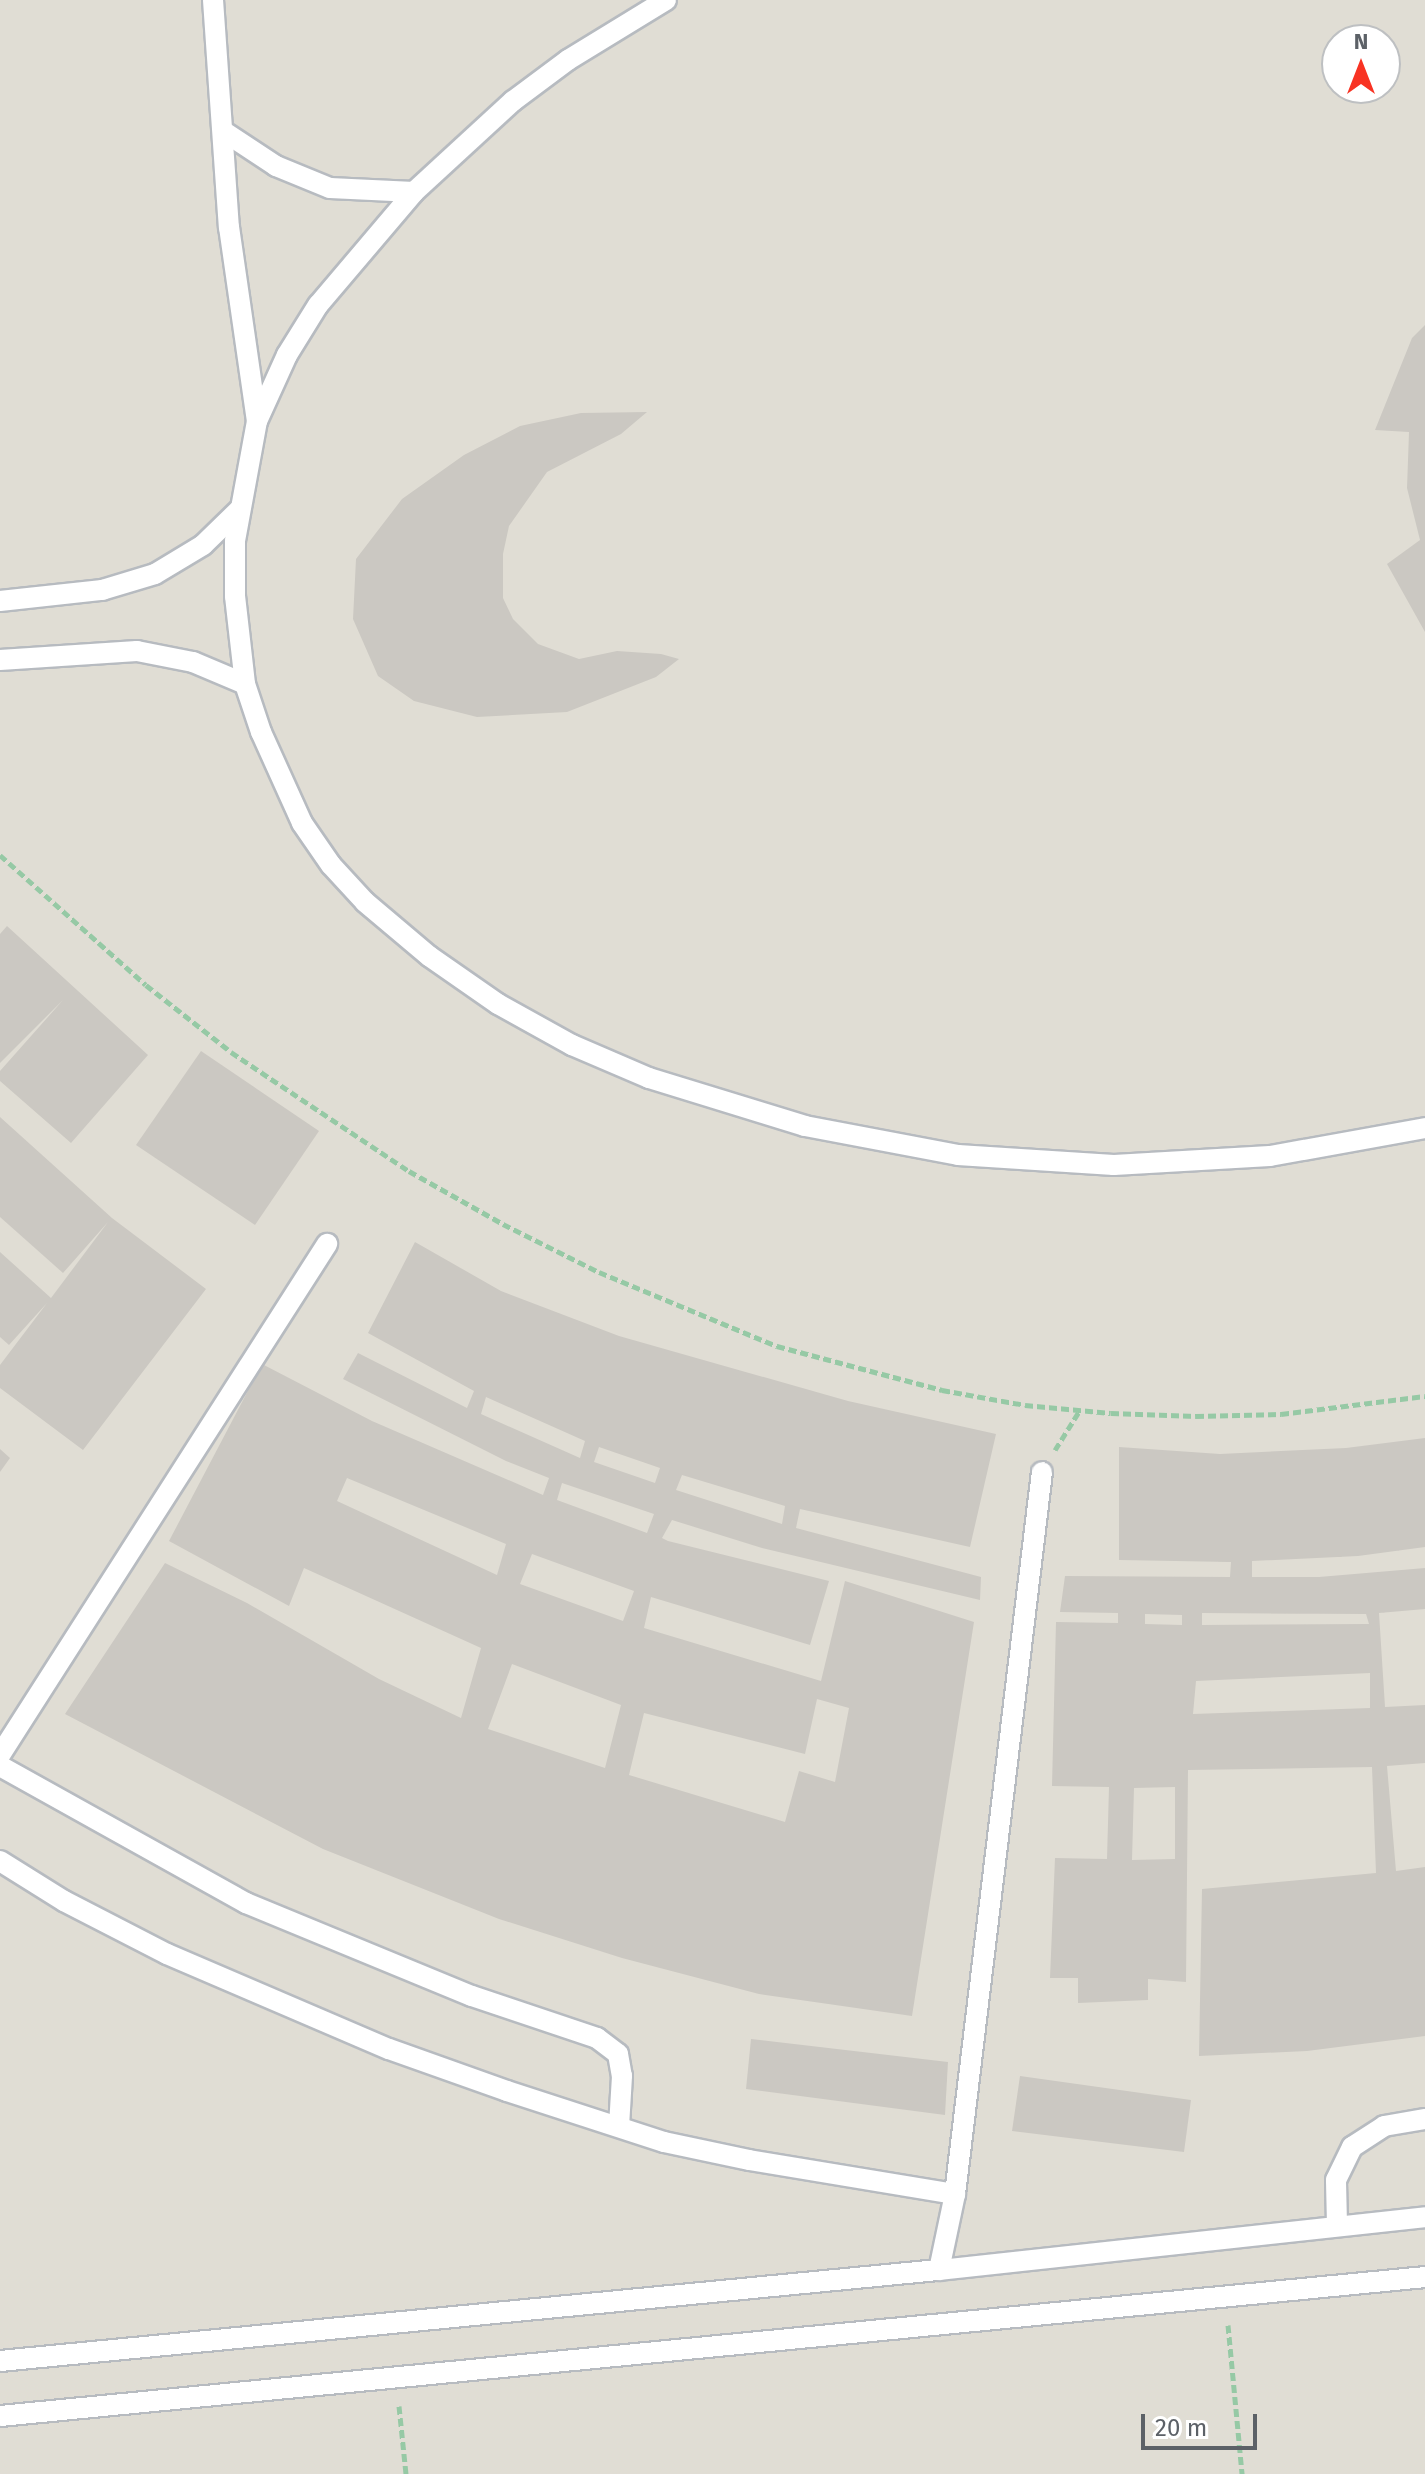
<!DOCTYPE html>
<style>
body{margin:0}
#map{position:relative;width:1425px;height:2474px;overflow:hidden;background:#f0eee5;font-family:"Fira Sans",sans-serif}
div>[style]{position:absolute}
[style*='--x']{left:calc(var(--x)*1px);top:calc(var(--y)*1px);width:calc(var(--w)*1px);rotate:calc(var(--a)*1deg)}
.education>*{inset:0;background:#e0ddd4}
.building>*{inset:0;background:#cbc8c2}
.path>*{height:5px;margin-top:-2.5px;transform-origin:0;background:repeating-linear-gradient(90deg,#96c9a5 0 8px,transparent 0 12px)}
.roads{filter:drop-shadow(2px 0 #b7bbc0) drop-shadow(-2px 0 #b7bbc0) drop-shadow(0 2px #b7bbc0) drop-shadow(0 -2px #b7bbc0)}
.lane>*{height:20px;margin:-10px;padding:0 10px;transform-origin:10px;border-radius:10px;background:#fff}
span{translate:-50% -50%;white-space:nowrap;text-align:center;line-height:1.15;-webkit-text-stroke:6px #fff;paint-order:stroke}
.north{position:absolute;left:1321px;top:24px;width:80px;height:80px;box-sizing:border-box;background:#fff;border:2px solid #bec0c2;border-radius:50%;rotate:0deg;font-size:22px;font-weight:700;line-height:32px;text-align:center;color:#5c6167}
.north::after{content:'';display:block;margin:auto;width:28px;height:36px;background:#f83323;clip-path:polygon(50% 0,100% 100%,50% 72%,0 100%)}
.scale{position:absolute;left:1141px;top:2414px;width:116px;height:36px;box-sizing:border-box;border:4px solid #5c6167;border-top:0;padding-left:10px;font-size:24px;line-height:28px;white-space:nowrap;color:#5c6167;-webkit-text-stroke:6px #fff;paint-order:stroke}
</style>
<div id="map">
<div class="education">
<i style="clip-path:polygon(evenodd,0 0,1425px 0,1425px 2474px,0 2474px,0 0,1337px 40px,1385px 40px,1385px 88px,1337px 88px,1337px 40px)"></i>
</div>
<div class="building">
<i style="clip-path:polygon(1425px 325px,1425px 632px,1387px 564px,1420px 540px,1407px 488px,1409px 432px,1375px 430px,1412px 338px)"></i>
<i style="clip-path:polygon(647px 412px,621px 434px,547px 472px,509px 526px,503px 554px,503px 598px,513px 619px,538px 644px,579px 659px,617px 651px,661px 654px,679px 659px,656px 677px,567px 712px,477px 717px,414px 701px,378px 676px,353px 619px,356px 559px,402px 499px,464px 455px,520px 426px,581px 413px)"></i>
<i style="clip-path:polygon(7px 926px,148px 1055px,71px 1143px,0 1081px,0 1071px,63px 1000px,0 1063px,0 934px)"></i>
<i style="clip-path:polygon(201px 1051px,319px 1131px,255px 1225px,136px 1145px)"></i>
<i style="clip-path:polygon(0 1117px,112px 1218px,206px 1289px,83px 1450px,0 1388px,0 1365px,47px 1303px,9px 1345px,0 1337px,0 1252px,51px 1298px,108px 1222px,63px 1273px,0 1217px)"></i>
<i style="clip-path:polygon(evenodd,415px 1242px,501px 1291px,619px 1336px,848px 1401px,996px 1434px,970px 1547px,800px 1509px,796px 1528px,981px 1577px,980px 1600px,762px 1548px,672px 1520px,662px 1538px,668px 1541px,829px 1581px,810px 1645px,651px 1597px,644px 1628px,821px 1681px,845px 1581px,974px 1622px,912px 2016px,759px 1994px,622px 1958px,499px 1919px,323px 1849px,65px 1714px,165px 1563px,247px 1603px,379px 1679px,461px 1718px,481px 1648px,304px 1568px,289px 1606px,169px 1541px,262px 1364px,372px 1421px,543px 1495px,549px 1478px,506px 1461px,343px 1379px,358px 1353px,467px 1408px,474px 1391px,368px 1333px,415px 1242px,486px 1397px,585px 1441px,580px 1458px,481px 1414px,486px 1397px,415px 1242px,599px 1447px,660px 1468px,655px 1483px,594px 1462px,599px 1447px,415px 1242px,682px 1475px,785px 1506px,782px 1524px,676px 1490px,682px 1475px,415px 1242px,347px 1478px,506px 1544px,497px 1575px,337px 1501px,347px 1478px,415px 1242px,562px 1483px,654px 1514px,647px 1533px,557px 1500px,562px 1483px,415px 1242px,532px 1554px,634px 1591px,623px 1621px,520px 1584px,532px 1554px,415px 1242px,512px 1664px,621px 1705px,605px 1768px,488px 1729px,512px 1664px,415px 1242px,817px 1699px,849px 1708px,835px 1782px,799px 1771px,785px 1822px,629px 1775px,644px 1713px,805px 1754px,817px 1699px)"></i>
<i style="clip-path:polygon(evenodd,1425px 1438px,1425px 1547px,1358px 1556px,1252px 1561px,1252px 1577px,1319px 1577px,1425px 1568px,1425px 1609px,1379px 1613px,1385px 1707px,1425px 1705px,1425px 1763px,1387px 1766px,1396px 1871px,1425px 1867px,1425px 2036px,1307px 2051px,1199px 2056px,1202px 1889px,1376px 1873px,1372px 1767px,1188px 1770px,1186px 1982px,1148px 1979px,1148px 2000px,1078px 2003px,1078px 1978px,1050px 1978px,1055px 1858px,1107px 1859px,1109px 1787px,1052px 1786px,1056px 1622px,1118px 1623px,1118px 1613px,1060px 1612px,1065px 1576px,1230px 1577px,1231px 1562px,1119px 1560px,1119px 1447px,1220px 1454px,1346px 1448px,1425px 1438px,1202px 1613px,1366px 1614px,1369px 1624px,1202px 1625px,1202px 1613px,1425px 1438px,1145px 1614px,1182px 1615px,1182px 1625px,1145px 1624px,1145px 1614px,1425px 1438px,1370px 1673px,1370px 1708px,1193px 1714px,1196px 1681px,1370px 1673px,1425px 1438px,1175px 1787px,1175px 1859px,1132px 1860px,1134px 1788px,1175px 1787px)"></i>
<i style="clip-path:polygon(0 1449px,10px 1458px,0 1472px)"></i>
<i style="clip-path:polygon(751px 2039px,948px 2062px,945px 2115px,746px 2089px)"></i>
<i style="clip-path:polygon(1020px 2076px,1191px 2100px,1184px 2152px,1012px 2131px)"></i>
</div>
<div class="path">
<i style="--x:0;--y:855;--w:195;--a:41.7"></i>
<i style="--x:146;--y:985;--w:108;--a:38.2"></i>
<i style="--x:231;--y:1052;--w:214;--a:33.8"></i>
<i style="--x:409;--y:1171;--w:108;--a:29.4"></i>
<i style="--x:503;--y:1224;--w:107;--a:26.6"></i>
<i style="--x:599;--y:1272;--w:193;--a:22.6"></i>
<i style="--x:777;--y:1346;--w:171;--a:14.9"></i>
<i style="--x:942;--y:1390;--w:84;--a:10.2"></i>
<i style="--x:1025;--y:1405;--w:86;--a:5.3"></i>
<i style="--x:1111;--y:1413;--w:85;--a:2"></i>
<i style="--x:1196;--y:1416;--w:85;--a:-1.3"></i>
<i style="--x:1281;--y:1414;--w:145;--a:-7.1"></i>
<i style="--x:1055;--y:1450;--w:47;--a:-58"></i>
<i style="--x:1228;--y:2325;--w:150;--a:84.6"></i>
<i style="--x:399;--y:2406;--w:68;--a:84.1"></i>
</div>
<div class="roads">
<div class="lane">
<i style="--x:213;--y:0;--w:228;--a:86"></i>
<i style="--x:229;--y:227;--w:196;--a:81.8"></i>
<i style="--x:666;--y:0;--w:115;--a:148.5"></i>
<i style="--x:568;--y:60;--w:69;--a:143.3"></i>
<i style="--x:513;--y:101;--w:134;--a:137.4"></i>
<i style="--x:414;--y:192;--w:148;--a:130.3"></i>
<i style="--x:318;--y:305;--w:59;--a:121.8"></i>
<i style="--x:287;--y:355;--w:72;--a:114.4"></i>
<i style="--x:257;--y:421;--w:122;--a:100.4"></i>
<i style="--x:235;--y:541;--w:55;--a:90"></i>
<i style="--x:235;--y:596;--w:89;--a:83.5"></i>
<i style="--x:245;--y:684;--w:51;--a:71.6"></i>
<i style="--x:261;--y:732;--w:100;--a:65.7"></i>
<i style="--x:302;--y:823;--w:51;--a:55.4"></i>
<i style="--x:331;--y:865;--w:50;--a:47.4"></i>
<i style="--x:365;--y:902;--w:84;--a:40.2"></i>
<i style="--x:429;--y:956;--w:84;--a:34.8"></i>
<i style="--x:498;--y:1004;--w:85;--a:29"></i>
<i style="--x:572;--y:1045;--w:84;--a:23.2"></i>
<i style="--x:649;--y:1078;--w:163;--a:17.1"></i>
<i style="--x:805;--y:1126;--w:156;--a:10.7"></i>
<i style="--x:958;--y:1155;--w:156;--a:3.7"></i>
<i style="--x:1114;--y:1165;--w:156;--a:-3.3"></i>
<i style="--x:1270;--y:1156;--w:158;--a:-10.2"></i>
<i style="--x:223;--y:131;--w:64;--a:33.4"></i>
<i style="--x:276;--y:166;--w:58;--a:22.2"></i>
<i style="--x:330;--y:188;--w:84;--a:2.7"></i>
<i style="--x:0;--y:601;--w:103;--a:-6.2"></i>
<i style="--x:102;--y:590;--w:55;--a:-16.8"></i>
<i style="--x:155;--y:574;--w:56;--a:-31.1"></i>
<i style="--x:203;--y:545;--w:52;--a:-44.2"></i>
<i style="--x:0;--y:660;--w:137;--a:-3.8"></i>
<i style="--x:137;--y:651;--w:57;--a:11.1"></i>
<i style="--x:193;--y:662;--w:56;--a:22.9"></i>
<i style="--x:0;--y:1755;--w:607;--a:-57.38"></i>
<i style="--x:0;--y:1766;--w:282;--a:29.1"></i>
<i style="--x:246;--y:1903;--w:244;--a:22.4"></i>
<i style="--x:472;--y:1996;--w:132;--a:18.6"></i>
<i style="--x:597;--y:2038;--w:26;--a:37"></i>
<i style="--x:618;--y:2054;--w:22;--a:80"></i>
<i style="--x:622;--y:2076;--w:50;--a:93.4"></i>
<i style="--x:0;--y:1861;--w:75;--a:32"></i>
<i style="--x:64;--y:1901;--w:116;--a:27.2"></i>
<i style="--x:167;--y:1954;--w:241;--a:23.2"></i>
<i style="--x:389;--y:2049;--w:125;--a:19.6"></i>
<i style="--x:507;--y:2091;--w:165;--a:18"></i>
<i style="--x:664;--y:2142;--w:87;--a:12"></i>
<i style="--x:749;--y:2160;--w:209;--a:9.4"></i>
<i style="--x:1337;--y:2225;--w:45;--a:-91.3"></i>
<i style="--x:1336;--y:2180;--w:37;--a:-64"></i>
<i style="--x:1352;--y:2147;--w:38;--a:-33"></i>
<i style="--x:1384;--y:2126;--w:42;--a:-9.7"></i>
<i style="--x:939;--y:2270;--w:78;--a:-78.1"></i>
<i style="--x:955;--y:2194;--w:727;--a:-83.13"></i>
<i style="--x:0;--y:2361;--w:943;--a:-5.54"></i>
<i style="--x:939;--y:2270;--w:489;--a:-6.2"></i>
<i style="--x:0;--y:2416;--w:1432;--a:-5.57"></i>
</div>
</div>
<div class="north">N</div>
<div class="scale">20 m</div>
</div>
